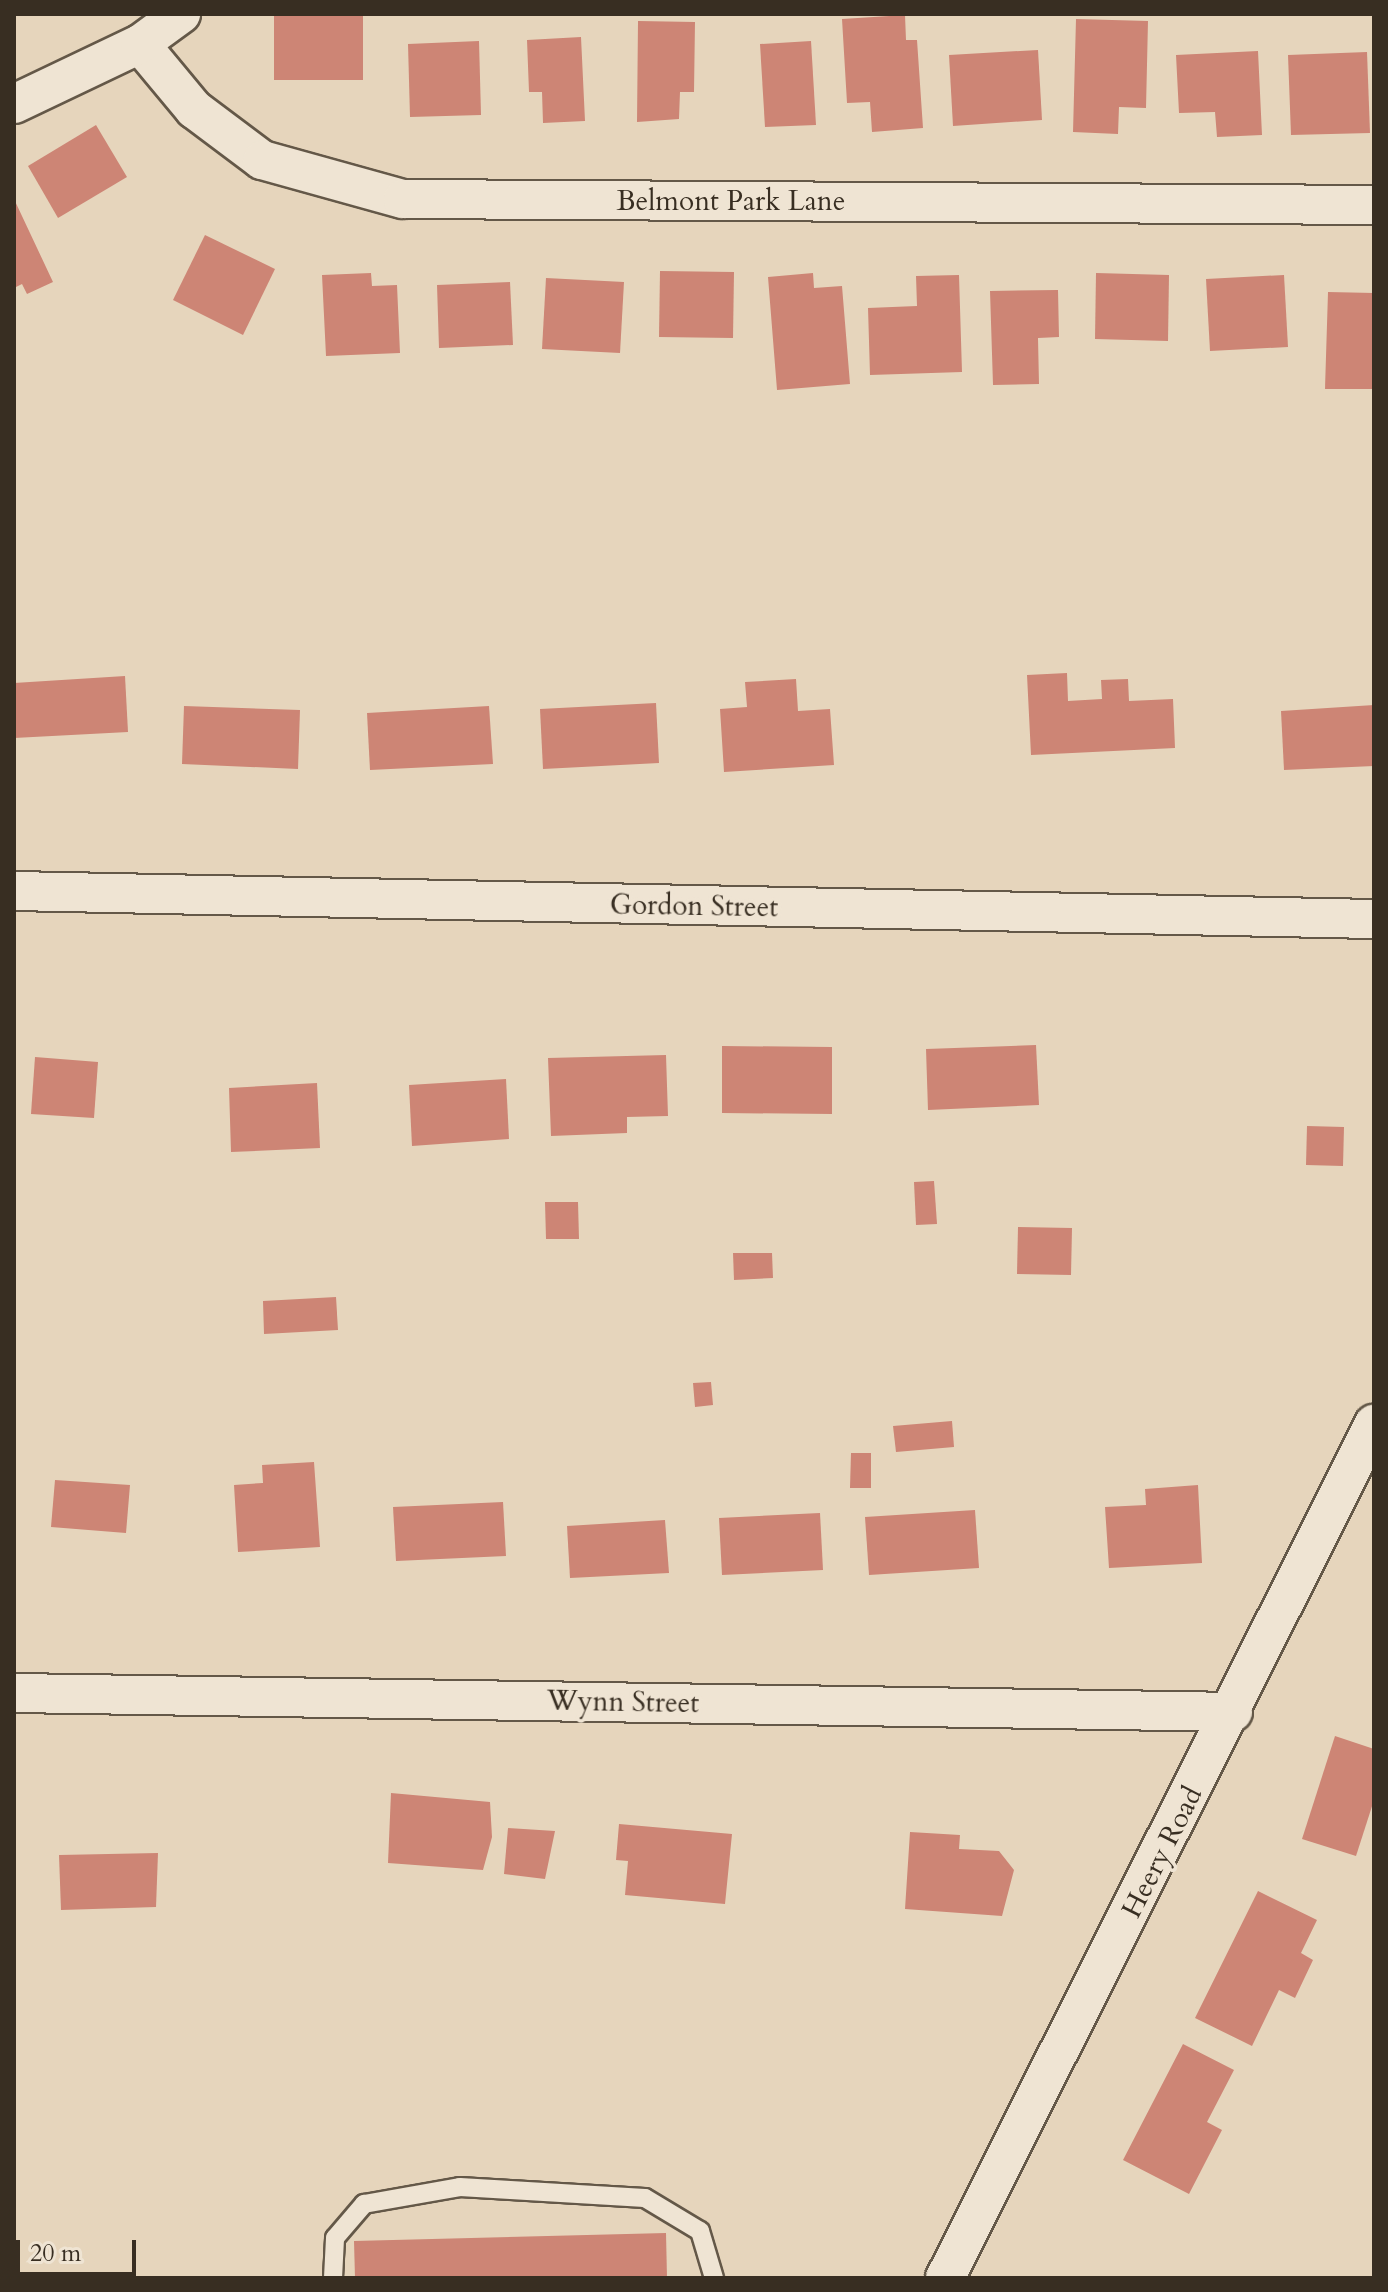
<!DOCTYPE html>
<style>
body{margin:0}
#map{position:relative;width:1388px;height:2292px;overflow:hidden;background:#e6d5bc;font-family:Cardo,serif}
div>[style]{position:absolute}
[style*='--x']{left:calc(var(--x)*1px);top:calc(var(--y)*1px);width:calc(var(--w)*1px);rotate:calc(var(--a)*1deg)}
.building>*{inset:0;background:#cd8575}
.roads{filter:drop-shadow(2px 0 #645848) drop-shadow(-2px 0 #645848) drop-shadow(0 2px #645848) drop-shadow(0 -2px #645848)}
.service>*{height:18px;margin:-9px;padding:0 9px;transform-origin:9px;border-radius:9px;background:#efe4d3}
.minor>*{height:38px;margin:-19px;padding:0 19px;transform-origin:19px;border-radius:19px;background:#efe4d3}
span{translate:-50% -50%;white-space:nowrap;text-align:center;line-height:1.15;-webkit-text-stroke:7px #efe4d3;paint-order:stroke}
.street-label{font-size:28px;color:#382e22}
.frame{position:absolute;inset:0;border:16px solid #382e22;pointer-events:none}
.scale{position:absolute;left:16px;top:2240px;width:120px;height:36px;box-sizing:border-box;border:4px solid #382e22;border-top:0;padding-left:10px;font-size:24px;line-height:28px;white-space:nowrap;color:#382e22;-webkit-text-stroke:6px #efe4d3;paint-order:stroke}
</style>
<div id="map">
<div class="building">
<i style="clip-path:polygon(274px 14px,363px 14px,363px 80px,274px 80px)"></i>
<i style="clip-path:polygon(905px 15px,906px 40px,917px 40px,923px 128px,872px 132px,870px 102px,847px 103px,842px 19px)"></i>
<i style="clip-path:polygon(1076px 19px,1148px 21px,1146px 108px,1119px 107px,1118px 134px,1073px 132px)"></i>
<i style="clip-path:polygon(638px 21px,695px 22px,694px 92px,680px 92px,679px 119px,637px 122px)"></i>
<i style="clip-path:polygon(581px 37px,585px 121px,543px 123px,542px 92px,529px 92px,527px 40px)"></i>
<i style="clip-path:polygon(479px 41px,481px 115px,410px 117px,408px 44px)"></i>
<i style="clip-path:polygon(811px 41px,816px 125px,765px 127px,760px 44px)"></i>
<i style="clip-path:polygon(1038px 50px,1042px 120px,953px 126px,949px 55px)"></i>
<i style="clip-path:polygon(1258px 51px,1262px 135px,1217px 137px,1215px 112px,1179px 113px,1176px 55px)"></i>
<i style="clip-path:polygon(1367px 52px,1370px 133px,1291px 135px,1288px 55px)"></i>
<i style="clip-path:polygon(96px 125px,127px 177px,58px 218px,28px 166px)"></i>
<i style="clip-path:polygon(14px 199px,53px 282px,27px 294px,22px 284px,14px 288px)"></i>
<i style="clip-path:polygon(205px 235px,275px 269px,243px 335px,173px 300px)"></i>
<i style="clip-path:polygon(660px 271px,734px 272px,733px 338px,659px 337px)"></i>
<i style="clip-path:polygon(371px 273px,372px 286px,397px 285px,400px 353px,326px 356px,322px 275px)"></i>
<i style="clip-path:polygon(813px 273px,814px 288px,842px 286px,850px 384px,777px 390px,768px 277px)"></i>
<i style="clip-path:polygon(1096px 273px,1169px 275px,1168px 341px,1095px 339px)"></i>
<i style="clip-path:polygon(959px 275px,962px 372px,870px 375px,868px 308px,917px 306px,916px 276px)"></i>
<i style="clip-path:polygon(1284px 275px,1288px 347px,1210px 351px,1206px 279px)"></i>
<i style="clip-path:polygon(546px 278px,624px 282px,620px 353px,542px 349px)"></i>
<i style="clip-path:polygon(510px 282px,513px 345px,439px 348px,437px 285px)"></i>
<i style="clip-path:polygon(1058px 290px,1059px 337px,1038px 338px,1039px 384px,993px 385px,990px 291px)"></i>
<i style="clip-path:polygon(1328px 292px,1374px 293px,1372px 389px,1325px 389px)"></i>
<i style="clip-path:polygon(1067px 673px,1068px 701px,1102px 699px,1101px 680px,1128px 679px,1129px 701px,1173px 699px,1175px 748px,1031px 755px,1027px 675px)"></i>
<i style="clip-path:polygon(125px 676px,128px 732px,14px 738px,14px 683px)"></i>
<i style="clip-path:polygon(796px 679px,798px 711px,830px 709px,834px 765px,724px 772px,720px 709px,747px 707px,745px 682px)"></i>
<i style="clip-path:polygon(656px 703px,659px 763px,543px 769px,540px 709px)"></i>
<i style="clip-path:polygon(1374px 705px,1374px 766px,1284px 770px,1281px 711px)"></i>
<i style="clip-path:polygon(184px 706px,300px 710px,298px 769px,182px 764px)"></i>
<i style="clip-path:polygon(489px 706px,493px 764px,370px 770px,367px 713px)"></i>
<i style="clip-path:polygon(1036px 1045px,1039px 1105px,928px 1110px,926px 1049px)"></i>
<i style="clip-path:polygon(722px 1046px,832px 1047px,832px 1114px,722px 1113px)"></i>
<i style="clip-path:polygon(666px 1055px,668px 1116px,627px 1117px,627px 1133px,551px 1136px,548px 1058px)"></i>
<i style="clip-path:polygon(35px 1057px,98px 1062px,94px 1118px,31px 1114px)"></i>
<i style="clip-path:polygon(506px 1079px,509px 1139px,412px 1146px,409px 1085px)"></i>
<i style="clip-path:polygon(317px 1083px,320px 1148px,231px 1152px,229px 1088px)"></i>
<i style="clip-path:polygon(1307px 1126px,1344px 1127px,1343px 1166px,1306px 1165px)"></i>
<i style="clip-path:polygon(934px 1181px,937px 1224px,916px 1225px,914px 1182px)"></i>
<i style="clip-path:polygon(545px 1202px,578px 1202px,579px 1239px,546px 1239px)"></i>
<i style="clip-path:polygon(1018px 1227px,1072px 1228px,1071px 1275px,1017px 1274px)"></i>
<i style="clip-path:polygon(733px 1253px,772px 1253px,773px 1278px,734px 1280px)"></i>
<i style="clip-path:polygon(336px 1297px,338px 1330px,264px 1334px,263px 1301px)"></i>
<i style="clip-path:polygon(711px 1382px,713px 1405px,695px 1407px,693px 1383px)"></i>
<i style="clip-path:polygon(952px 1421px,954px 1447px,896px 1452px,893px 1426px)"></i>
<i style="clip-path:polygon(851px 1453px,871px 1453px,871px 1488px,850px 1488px)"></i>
<i style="clip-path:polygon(314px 1462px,320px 1547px,238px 1552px,234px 1485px,263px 1483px,262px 1465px)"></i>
<i style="clip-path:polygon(55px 1480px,130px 1485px,126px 1533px,51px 1527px)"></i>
<i style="clip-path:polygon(1198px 1485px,1202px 1563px,1109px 1568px,1105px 1507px,1146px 1505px,1145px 1489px)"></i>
<i style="clip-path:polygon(503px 1502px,506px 1556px,396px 1561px,393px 1507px)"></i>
<i style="clip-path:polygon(975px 1510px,979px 1568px,869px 1575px,865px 1517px)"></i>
<i style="clip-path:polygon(820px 1513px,823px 1570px,722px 1575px,719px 1518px)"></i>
<i style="clip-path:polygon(665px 1520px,669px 1573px,570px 1578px,567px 1526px)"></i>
<i style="clip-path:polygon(1335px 1736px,1374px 1749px,1374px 1800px,1356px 1856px,1302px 1839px)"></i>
<i style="clip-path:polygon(391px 1793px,490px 1802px,492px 1837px,483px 1870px,388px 1863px)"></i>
<i style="clip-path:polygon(619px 1824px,732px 1834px,725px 1904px,625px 1895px,628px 1861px,616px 1860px)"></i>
<i style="clip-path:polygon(508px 1828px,555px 1831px,545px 1879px,504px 1874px)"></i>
<i style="clip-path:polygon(910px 1832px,960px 1835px,959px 1849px,999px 1851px,1014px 1870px,1002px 1916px,905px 1909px)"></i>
<i style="clip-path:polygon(158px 1853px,156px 1907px,61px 1910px,59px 1855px)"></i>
<i style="clip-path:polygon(1258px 1891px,1317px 1920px,1301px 1953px,1313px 1960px,1295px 1998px,1279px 1990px,1252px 2046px,1195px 2018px)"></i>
<i style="clip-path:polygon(1183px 2044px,1234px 2070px,1207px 2122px,1222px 2130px,1189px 2194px,1123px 2160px)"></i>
<i style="clip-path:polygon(666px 2233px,667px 2278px,355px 2278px,354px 2241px)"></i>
</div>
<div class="roads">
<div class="service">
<i style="--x:333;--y:2278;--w:40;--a:-87.1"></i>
<i style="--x:335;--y:2238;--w:45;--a:-49.5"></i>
<i style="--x:364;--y:2204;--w:97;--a:-10"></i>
<i style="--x:460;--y:2187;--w:185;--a:3.4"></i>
<i style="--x:645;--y:2198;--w:64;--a:31"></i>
<i style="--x:700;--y:2231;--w:49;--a:73.4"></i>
</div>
<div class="minor">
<i style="--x:140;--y:44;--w:85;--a:50.3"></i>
<i style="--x:194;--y:109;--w:85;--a:36.9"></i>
<i style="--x:262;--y:160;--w:146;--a:15.5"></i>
<i style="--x:403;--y:199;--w:971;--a:0.35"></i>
<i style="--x:14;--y:104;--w:140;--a:-25.5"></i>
<i style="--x:140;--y:44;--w:51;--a:-36.2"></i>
<i style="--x:14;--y:891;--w:1360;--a:1.18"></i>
<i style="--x:14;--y:1693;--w:1219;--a:0.89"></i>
<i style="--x:945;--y:2278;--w:956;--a:-63.33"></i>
</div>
</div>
<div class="street-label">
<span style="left:731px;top:201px">Belmont Park Lane</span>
<span style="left:694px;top:906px;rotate:1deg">Gordon Street</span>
<span style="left:623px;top:1702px;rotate:1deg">Wynn Street</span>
<span style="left:1162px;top:1852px;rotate:-63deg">Heery Road</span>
</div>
<div class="frame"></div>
<div class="scale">20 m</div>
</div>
